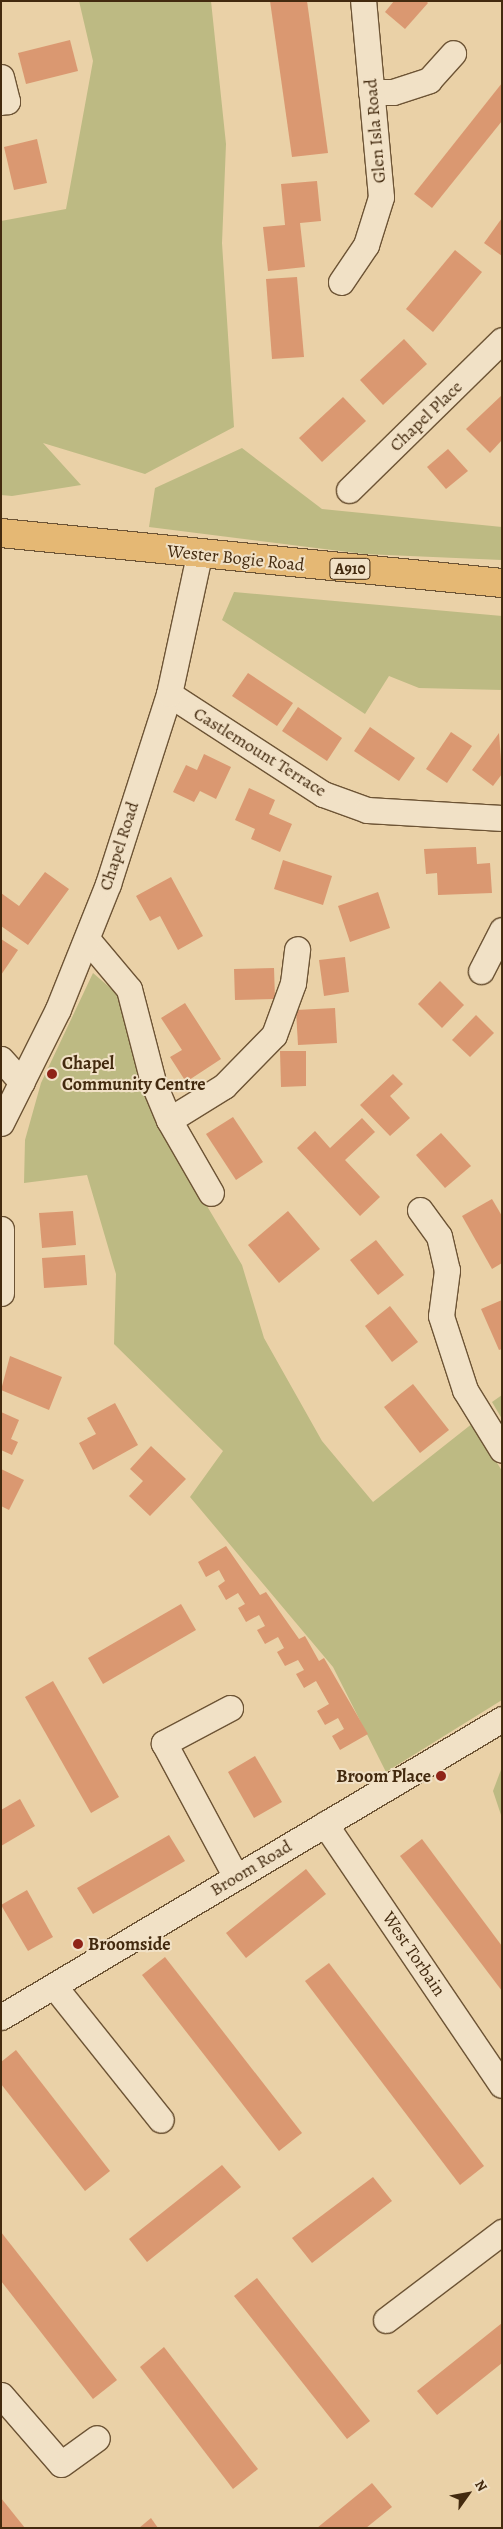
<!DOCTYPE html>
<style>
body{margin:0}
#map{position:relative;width:503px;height:2529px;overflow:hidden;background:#ead1a7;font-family:Alegreya,serif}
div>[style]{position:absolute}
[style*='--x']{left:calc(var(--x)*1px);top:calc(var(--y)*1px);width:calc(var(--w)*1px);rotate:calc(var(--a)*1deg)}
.green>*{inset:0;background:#bdba83}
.building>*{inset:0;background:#da9871}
.roads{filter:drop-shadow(1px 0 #6d5435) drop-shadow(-1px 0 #6d5435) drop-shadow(0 1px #6d5435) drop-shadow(0 -1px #6d5435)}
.minor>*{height:25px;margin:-12.5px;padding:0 12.5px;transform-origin:12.5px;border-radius:12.5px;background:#f1e1c6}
.major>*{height:28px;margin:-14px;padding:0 14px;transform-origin:14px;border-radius:14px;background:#e5b874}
.dots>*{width:14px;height:14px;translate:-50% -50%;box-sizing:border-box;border:2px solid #f1e1c6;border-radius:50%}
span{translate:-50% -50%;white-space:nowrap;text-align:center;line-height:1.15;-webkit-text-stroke:4px #f1e1c6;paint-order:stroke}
.shield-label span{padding:1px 4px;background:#f1e1c6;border:1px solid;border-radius:4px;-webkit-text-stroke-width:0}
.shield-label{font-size:16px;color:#432a0f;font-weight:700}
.street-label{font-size:18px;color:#432a0f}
.poi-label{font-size:18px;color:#432a0f;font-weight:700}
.left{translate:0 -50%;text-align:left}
.right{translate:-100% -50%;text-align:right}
.frame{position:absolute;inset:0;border:2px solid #432a0f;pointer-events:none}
.north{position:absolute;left:443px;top:2469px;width:50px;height:50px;-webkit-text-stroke:4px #f1e1c6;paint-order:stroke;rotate:58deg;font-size:14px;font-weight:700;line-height:20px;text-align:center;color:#432a0f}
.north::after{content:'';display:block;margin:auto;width:18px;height:22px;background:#432a0f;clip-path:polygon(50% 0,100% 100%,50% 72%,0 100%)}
</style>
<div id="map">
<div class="green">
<i style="clip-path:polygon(79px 1px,211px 1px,226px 144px,222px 243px,234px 427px,145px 474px,43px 443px,81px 485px,12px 496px,1px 495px,1px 221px,66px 209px,93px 61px)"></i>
<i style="clip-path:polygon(242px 448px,322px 509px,502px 527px,502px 560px,364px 554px,149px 527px,155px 488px)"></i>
<i style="clip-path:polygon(234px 592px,502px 616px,502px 690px,419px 688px,389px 676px,365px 714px,222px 620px)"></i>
<i style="clip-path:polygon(93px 973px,121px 997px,150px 1110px,242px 1265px,264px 1338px,322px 1441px,373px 1502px,473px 1423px,502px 1471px,502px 1700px,386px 1772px,333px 1667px,190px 1497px,223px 1451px,114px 1344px,116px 1274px,87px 1175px,24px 1183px,25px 1140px,41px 1083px)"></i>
<i style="clip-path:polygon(502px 1395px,502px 1419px,492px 1402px)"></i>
<i style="clip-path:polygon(502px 1767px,502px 1818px,493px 1791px)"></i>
</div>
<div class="building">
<i style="clip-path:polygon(270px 1px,307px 1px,328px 153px,292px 157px)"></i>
<i style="clip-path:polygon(394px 1px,426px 1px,428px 3px,405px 29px,385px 12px)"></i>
<i style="clip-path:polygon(70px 40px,78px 71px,26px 84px,18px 53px)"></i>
<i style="clip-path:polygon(502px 83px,502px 121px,432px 208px,414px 194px)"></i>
<i style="clip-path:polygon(37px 139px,47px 183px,14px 190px,4px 147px)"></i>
<i style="clip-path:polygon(317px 181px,321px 221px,300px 223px,305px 267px,268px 271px,263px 227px,285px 225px,281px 184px)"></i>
<i style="clip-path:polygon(502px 218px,502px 256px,484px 243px)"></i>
<i style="clip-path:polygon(455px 250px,482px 272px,433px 332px,406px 309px)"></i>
<i style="clip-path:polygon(297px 277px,304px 357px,272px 359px,266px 279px)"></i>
<i style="clip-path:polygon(404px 339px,427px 364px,383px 405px,360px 380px)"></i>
<i style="clip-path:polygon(502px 395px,502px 440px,490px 453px,466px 429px)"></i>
<i style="clip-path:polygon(343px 397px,366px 421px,322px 462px,299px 438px)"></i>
<i style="clip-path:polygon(448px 449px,468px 471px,446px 489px,427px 467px)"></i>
<i style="clip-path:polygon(248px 673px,293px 703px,277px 726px,232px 696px)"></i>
<i style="clip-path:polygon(298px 707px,342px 738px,327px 761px,282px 731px)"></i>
<i style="clip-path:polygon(370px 727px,415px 758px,399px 781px,354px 751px)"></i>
<i style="clip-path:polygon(451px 732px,472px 746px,447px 783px,426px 769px)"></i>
<i style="clip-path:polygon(499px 733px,502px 774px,493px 786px,472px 770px)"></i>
<i style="clip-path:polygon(204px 754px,231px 767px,216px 799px,200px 791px,194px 802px,173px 792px,186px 765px,197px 770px)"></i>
<i style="clip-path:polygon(249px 788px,275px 800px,269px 814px,292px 824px,280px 852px,251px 839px,255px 829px,235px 820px)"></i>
<i style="clip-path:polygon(476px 847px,477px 864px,490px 863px,492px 893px,438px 895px,437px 873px,426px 874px,424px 849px)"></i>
<i style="clip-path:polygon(283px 860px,332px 876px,323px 905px,274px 889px)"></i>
<i style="clip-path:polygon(45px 872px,69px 889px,28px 945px,1px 926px,1px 893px,19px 906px)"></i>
<i style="clip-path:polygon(171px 877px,203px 936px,178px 950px,160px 916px,150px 921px,136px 896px)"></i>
<i style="clip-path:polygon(378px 892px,390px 928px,350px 942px,338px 906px)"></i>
<i style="clip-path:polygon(1px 939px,18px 950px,1px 975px)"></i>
<i style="clip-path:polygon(345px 957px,349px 992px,324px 996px,319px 960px)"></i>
<i style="clip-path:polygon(274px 968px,275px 999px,235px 1000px,234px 969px)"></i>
<i style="clip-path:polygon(440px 981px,464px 1005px,442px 1028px,418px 1004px)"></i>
<i style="clip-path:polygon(185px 1003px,221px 1059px,186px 1082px,170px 1057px,182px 1050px,161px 1018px)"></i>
<i style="clip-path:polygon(335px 1008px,337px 1043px,298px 1045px,296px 1010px)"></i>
<i style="clip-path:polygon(476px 1015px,494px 1033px,470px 1057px,452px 1040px)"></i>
<i style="clip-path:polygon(280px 1051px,306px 1051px,306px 1086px,281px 1087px)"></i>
<i style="clip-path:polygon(393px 1074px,403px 1084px,390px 1096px,410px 1118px,390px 1136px,360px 1105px)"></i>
<i style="clip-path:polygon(233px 1117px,263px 1162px,236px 1180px,206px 1134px)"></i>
<i style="clip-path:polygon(362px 1118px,375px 1132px,345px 1160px,380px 1197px,360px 1216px,297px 1148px,315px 1131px,330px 1148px)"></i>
<i style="clip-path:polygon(441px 1133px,471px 1166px,445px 1188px,416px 1155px)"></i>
<i style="clip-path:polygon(492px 1199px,502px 1216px,502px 1263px,492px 1269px,462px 1216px)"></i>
<i style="clip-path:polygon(73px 1211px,76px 1245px,42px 1248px,39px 1213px)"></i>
<i style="clip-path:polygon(288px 1211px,320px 1249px,279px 1283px,248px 1245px)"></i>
<i style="clip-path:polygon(376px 1240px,404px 1275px,378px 1295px,350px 1260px)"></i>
<i style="clip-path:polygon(85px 1255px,87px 1285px,44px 1288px,42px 1258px)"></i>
<i style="clip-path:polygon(502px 1300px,502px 1349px,499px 1350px,481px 1309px)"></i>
<i style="clip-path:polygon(390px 1306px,418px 1342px,392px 1362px,365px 1326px)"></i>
<i style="clip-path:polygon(10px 1356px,62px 1377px,49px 1410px,1px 1390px)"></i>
<i style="clip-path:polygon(413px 1384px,449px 1430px,420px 1453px,384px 1407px)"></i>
<i style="clip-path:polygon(115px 1403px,138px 1445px,93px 1470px,79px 1443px,96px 1434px,87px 1418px)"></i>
<i style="clip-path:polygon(1px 1412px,19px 1420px,11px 1439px,18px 1442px,12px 1455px,1px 1450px)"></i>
<i style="clip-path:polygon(151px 1446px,186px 1479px,150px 1516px,129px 1496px,143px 1481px,130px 1469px)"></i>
<i style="clip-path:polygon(1px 1469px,24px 1480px,9px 1510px,1px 1506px)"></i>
<i style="clip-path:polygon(226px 1546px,260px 1595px,266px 1592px,299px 1639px,305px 1636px,319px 1661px,324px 1658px,368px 1734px,340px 1750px,332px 1736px,344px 1729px,338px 1718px,325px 1725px,317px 1711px,329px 1704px,316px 1681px,304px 1688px,296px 1674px,304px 1670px,298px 1660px,285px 1666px,277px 1652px,284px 1648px,278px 1637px,265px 1644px,257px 1630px,265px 1626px,259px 1615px,246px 1622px,238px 1608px,245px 1604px,238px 1593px,226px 1600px,218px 1586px,225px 1581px,219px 1570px,206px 1577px,198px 1562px)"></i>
<i style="clip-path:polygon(181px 1604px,196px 1630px,103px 1684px,88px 1658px)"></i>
<i style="clip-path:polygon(53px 1681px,119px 1797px,91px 1813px,25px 1697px)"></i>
<i style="clip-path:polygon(255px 1756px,282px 1802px,254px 1818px,228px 1772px)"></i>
<i style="clip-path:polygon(20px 1799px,35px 1826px,1px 1846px,1px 1810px)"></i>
<i style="clip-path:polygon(169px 1835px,185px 1861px,93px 1914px,77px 1888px)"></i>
<i style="clip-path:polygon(422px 1839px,502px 1946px,502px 1991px,400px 1856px)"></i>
<i style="clip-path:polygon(306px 1869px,326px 1894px,246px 1958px,226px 1933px)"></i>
<i style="clip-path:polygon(27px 1890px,53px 1937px,28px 1951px,1px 1905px)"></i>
<i style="clip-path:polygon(165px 1957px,302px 2133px,279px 2151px,142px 1975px)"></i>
<i style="clip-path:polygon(329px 1963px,484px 2166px,460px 2185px,305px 1981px)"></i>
<i style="clip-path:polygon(16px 2050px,110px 2171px,85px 2191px,1px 2084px,1px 2062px)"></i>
<i style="clip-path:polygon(222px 2165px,241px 2187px,147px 2262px,129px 2239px)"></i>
<i style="clip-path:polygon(373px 2177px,392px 2201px,312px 2263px,292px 2238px)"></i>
<i style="clip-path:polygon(1px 2232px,117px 2380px,93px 2399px,1px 2281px)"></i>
<i style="clip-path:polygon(257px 2278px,370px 2421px,347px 2439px,234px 2296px)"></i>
<i style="clip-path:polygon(502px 2323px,502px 2363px,437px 2415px,417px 2391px)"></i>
<i style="clip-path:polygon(164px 2347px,258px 2469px,233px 2489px,140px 2367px)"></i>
<i style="clip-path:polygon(372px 2483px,392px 2507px,366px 2528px,317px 2528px)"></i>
<i style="clip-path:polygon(1px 2498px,25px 2528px,1px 2528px)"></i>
<i style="clip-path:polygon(151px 2518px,158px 2528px,139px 2528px)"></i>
</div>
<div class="roads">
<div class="minor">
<i style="--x:1;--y:77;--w:25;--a:76"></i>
<i style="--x:7;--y:101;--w:6;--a:171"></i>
<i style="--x:371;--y:92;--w:22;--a:0"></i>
<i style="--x:393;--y:92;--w:38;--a:-18"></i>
<i style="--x:429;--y:80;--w:36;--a:-48"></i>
<i style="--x:341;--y:282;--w:45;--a:-56"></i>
<i style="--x:366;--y:245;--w:50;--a:-72.6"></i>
<i style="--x:381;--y:197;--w:197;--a:-95.2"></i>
<i style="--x:349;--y:490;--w:214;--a:-44.4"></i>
<i style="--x:169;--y:694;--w:184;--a:33"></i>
<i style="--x:323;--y:794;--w:47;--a:20"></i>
<i style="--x:367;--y:810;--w:135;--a:3.4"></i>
<i style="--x:87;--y:939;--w:65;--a:50"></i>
<i style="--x:129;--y:989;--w:96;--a:75.5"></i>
<i style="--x:153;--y:1082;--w:41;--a:67.2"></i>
<i style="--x:169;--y:1120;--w:84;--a:60.1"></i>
<i style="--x:481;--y:971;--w:46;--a:-62.9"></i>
<i style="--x:1;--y:1059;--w:31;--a:48"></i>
<i style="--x:169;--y:1120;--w:65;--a:-31.7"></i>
<i style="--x:224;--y:1086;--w:71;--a:-45.6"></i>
<i style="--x:274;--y:1035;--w:55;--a:-69.9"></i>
<i style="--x:293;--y:983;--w:34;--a:-83"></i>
<i style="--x:1;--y:1123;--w:127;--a:-63.4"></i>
<i style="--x:58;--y:1009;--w:135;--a:-68.2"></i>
<i style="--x:108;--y:884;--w:200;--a:-72.2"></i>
<i style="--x:169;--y:694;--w:142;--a:-77.8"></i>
<i style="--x:420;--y:1210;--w:32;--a:54"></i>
<i style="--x:439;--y:1236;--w:35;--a:77"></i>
<i style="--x:447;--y:1270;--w:46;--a:97.4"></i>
<i style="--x:441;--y:1316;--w:78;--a:72"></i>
<i style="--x:465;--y:1390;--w:70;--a:58.3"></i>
<i style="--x:1;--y:1229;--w:64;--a:90"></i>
<i style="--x:230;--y:1708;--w:75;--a:152.1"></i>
<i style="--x:164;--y:1743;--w:152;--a:61.8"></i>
<i style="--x:325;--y:1824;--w:315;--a:55.9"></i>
<i style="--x:54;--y:1986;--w:171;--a:51.4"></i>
<i style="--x:1;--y:2017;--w:583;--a:-30.74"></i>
<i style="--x:386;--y:2320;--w:146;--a:-37.2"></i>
<i style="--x:1;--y:2395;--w:91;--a:49"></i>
<i style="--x:61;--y:2464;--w:44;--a:-35.8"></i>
</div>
<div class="major">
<i style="--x:1;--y:533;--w:503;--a:5.7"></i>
</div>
</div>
<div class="dots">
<i style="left:52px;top:1074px;background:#8f2418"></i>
<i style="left:441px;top:1776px;background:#8f2418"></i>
<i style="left:78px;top:1944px;background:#8f2418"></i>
</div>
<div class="shield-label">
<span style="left:350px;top:569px">A910</span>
</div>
<div class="street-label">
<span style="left:375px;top:131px;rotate:-95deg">Glen Isla Road</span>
<span style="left:426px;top:416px;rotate:-44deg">Chapel Place</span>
<span style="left:236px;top:558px;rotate:6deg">Wester Bogie Road</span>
<span style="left:260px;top:752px;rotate:32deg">Castlemount Terrace</span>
<span style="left:119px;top:846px;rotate:-72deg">Chapel Road</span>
<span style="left:251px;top:1868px;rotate:-31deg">Broom Road</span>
<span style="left:414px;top:1954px;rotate:56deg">West Torbain</span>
</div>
<div class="poi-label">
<span class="left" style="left:62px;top:1074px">Chapel<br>Community Centre</span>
<span class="right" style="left:431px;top:1776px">Broom Place</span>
<span class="left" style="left:88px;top:1944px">Broomside</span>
</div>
<div class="frame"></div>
<div class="north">N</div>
</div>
